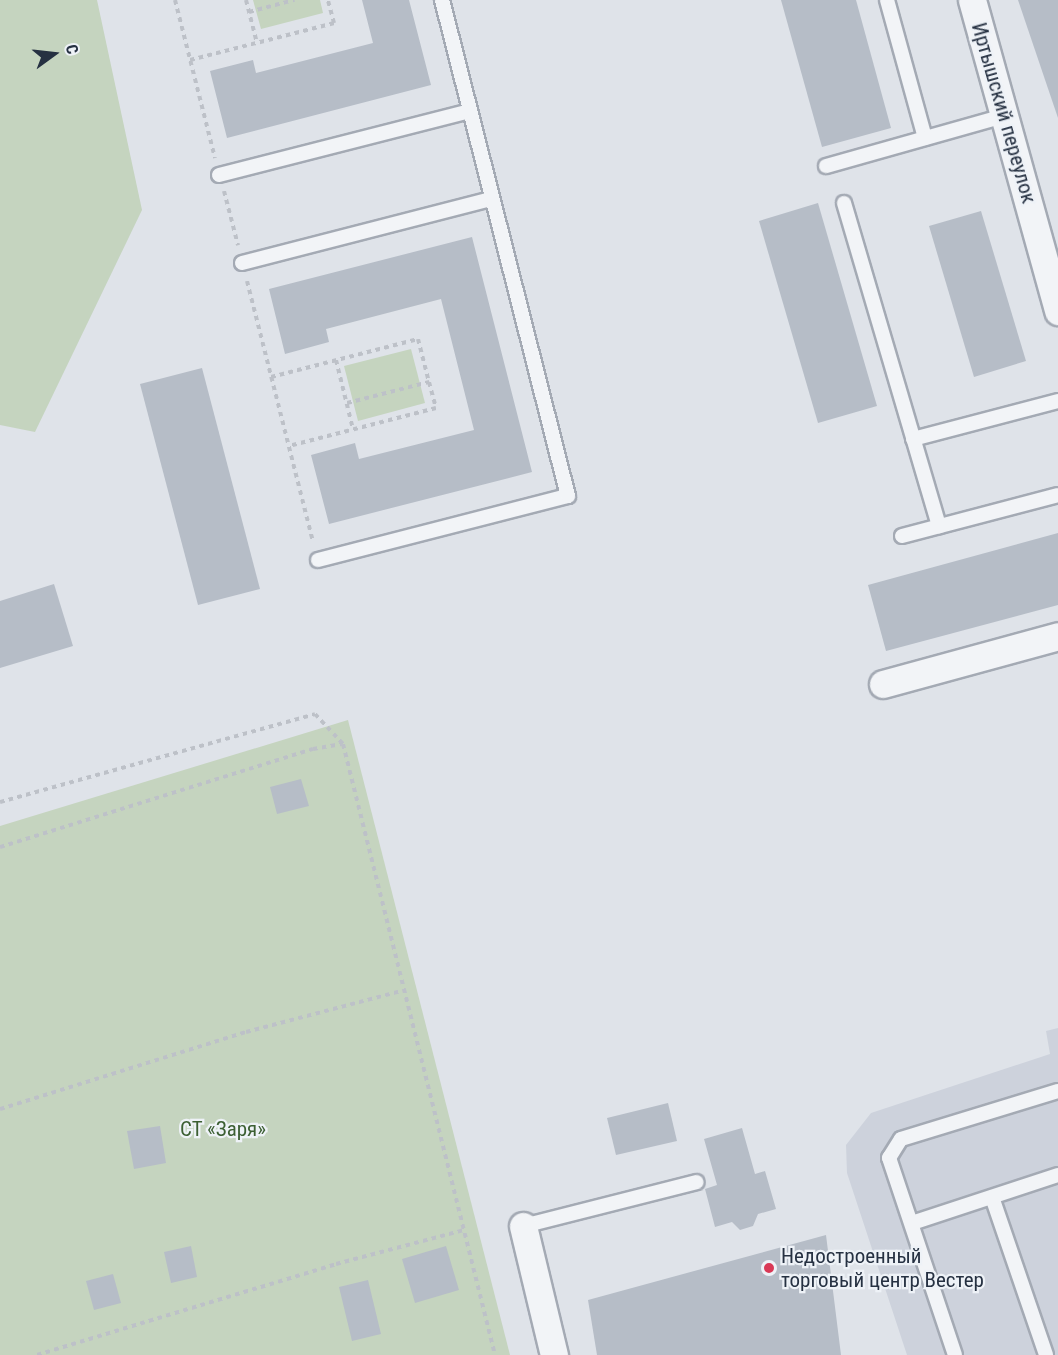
<!DOCTYPE html>
<meta charset="utf-8">
<style>
body{margin:0}
#map{position:relative;width:1058px;height:1355px;overflow:hidden;background:#dfe3e9;font-family:"Roboto Condensed",sans-serif}
div>[style]{position:absolute}
[style*='--x']{left:calc(var(--x)*1px);top:calc(var(--y)*1px);width:calc(var(--w)*1px);rotate:calc(var(--a)*1deg)}
.built>*{inset:0;background:#cdd2dc}
.green>*{inset:0;background:#c5d4bf}
.building>*{inset:0;background:#b6bdc7}
.path>*{height:4px;margin-top:-2px;transform-origin:0;background:repeating-linear-gradient(90deg,#bdc1c8 0 4.5px,transparent 0 9px)}
.roads{filter:drop-shadow(2px 0 #a4aab4) drop-shadow(-2px 0 #a4aab4) drop-shadow(0 2px #a4aab4) drop-shadow(0 -2px #a4aab4)}
.service>*{height:14px;margin:-7px;padding:0 7px;transform-origin:7px;border-radius:7px;background:#f2f4f7}
.minor>*{height:27px;margin:-13.5px;padding:0 13.5px;transform-origin:13.5px;border-radius:13.5px;background:#f2f4f7}
.dots>*{width:16px;height:16px;translate:-50% -50%;box-sizing:border-box;border:3px solid #eef2f7;border-radius:50%}
span{translate:-50% -50%;white-space:nowrap;text-align:center;line-height:1.15;-webkit-text-stroke:4.5px #eef2f7;paint-order:stroke}
.street-label{font-size:21px;color:#263142}
.park-label{font-size:21px;color:#3c5f33}
.poi-label{font-size:21px;color:#263142}
.left{translate:0 -50%;text-align:left}
.north{position:absolute;left:24px;top:24px;width:60px;height:60px;-webkit-text-stroke:4px #eef2f7;paint-order:stroke;rotate:75deg;font-size:16px;font-weight:700;line-height:24px;text-align:center;color:#263142}
.north::after{content:'';display:block;margin:auto;width:21px;height:27px;background:#263142;clip-path:polygon(50% 0,100% 100%,50% 72%,0 100%)}
</style>
<div id="map">
<div class="built">
<i style="clip-path:polygon(1058px 1028px,1058px 1355px,907px 1355px,847px 1173px,846px 1145px,871px 1113px,1050px 1054px,1046px 1031px)"></i>
</div>
<div class="green">
<i style="clip-path:polygon(0 0,97px 0,142px 210px,35px 432px,0 425px)"></i>
<i style="clip-path:polygon(253px 0,320px 0,323px 13px,261px 29px)"></i>
<i style="clip-path:polygon(411px 349px,425px 403px,358px 421px,344px 366px)"></i>
<i style="clip-path:polygon(348px 720px,510px 1355px,0 1355px,0 826px)"></i>
</div>
<div class="building">
<i style="clip-path:polygon(362px 0,409px 0,431px 85px,227px 138px,210px 71px,253px 60px,256px 73px,373px 43px)"></i>
<i style="clip-path:polygon(781px 0,856px 0,891px 128px,822px 147px)"></i>
<i style="clip-path:polygon(1018px 0,1058px 0,1058px 118px)"></i>
<i style="clip-path:polygon(818px 203px,877px 406px,818px 423px,759px 221px)"></i>
<i style="clip-path:polygon(981px 211px,1026px 361px,974px 377px,929px 226px)"></i>
<i style="clip-path:polygon(472px 237px,532px 472px,329px 524px,311px 455px,355px 443px,359px 459px,474px 430px,441px 299px,326px 329px,329px 342px,285px 354px,269px 289px)"></i>
<i style="clip-path:polygon(202px 368px,260px 589px,198px 605px,140px 384px)"></i>
<i style="clip-path:polygon(1058px 533px,1058px 605px,886px 651px,868px 585px)"></i>
<i style="clip-path:polygon(54px 584px,73px 646px,0 668px,0 601px)"></i>
<i style="clip-path:polygon(301px 779px,309px 806px,277px 814px,270px 787px)"></i>
<i style="clip-path:polygon(668px 1103px,677px 1141px,616px 1155px,607px 1118px)"></i>
<i style="clip-path:polygon(160px 1126px,166px 1163px,134px 1169px,127px 1131px)"></i>
<i style="clip-path:polygon(742px 1128px,755px 1174px,765px 1171px,776px 1209px,758px 1214px,753px 1226px,740px 1230px,732px 1222px,715px 1227px,705px 1189px,717px 1185px,704px 1139px)"></i>
<i style="clip-path:polygon(826px 1235px,841px 1355px,597px 1355px,588px 1300px)"></i>
<i style="clip-path:polygon(191px 1246px,197px 1277px,171px 1283px,164px 1252px)"></i>
<i style="clip-path:polygon(446px 1246px,459px 1290px,415px 1303px,402px 1259px)"></i>
<i style="clip-path:polygon(113px 1274px,121px 1303px,94px 1310px,86px 1281px)"></i>
<i style="clip-path:polygon(368px 1280px,381px 1334px,352px 1341px,339px 1287px)"></i>
</div>
<div class="path">
<i style="--x:175;--y:0;--w:163;--a:75.8"></i>
<i style="--x:246;--y:0;--w:44;--a:75.7"></i>
<i style="--x:249;--y:12;--w:47;--a:-14.9"></i>
<i style="--x:190;--y:60;--w:149;--a:-14.4"></i>
<i style="--x:334;--y:23;--w:24;--a:-105"></i>
<i style="--x:224;--y:191;--w:56;--a:75.5"></i>
<i style="--x:247;--y:281;--w:268;--a:75.8"></i>
<i style="--x:336;--y:360;--w:71;--a:76.2"></i>
<i style="--x:271;--y:377;--w:152;--a:-14.5"></i>
<i style="--x:418;--y:339;--w:44;--a:75.7"></i>
<i style="--x:429;--y:382;--w:27;--a:75"></i>
<i style="--x:436;--y:408;--w:152;--a:165.5"></i>
<i style="--x:347;--y:403;--w:85;--a:-14.4"></i>
<i style="--x:0;--y:802;--w:327;--a:-15.6"></i>
<i style="--x:315;--y:714;--w:41;--a:47"></i>
<i style="--x:343;--y:744;--w:630;--a:76.03"></i>
<i style="--x:0;--y:847;--w:328;--a:-17.4"></i>
<i style="--x:313;--y:749;--w:29;--a:-10"></i>
<i style="--x:0;--y:1109;--w:258;--a:-17.4"></i>
<i style="--x:246;--y:1032;--w:160;--a:-14.8"></i>
<i style="--x:37;--y:1355;--w:313;--a:-16.9"></i>
<i style="--x:336;--y:1264;--w:132;--a:-14.9"></i>
</div>
<div class="roads">
<div class="service">
<i style="--x:887;--y:0;--w:143;--a:74.6"></i>
<i style="--x:826;--y:166;--w:185;--a:-15.7"></i>
<i style="--x:219;--y:175;--w:259;--a:-14.3"></i>
<i style="--x:844;--y:203;--w:337;--a:73.6"></i>
<i style="--x:242;--y:263;--w:258;--a:-14.4"></i>
<i style="--x:913;--y:439;--w:150;--a:-14.7"></i>
<i style="--x:902;--y:536;--w:161;--a:-14.7"></i>
<i style="--x:318;--y:560;--w:258;--a:-14.4"></i>
<i style="--x:568;--y:496;--w:512;--a:-104.25"></i>
<i style="--x:992;--y:1197;--w:167;--a:71.1"></i>
<i style="--x:912;--y:1223;--w:154;--a:-18.2"></i>
<i style="--x:523;--y:1226;--w:179;--a:-14.2"></i>
<i style="--x:955;--y:1355;--w:208;--a:-108.5"></i>
<i style="--x:889;--y:1158;--w:22;--a:-58"></i>
<i style="--x:901;--y:1139;--w:164;--a:-17"></i>
</div>
<div class="minor">
<i style="--x:972;--y:0;--w:323;--a:74.5"></i>
<i style="--x:883;--y:684;--w:181;--a:-15.3"></i>
<i style="--x:523;--y:1226;--w:133;--a:76.5"></i>
</div>
</div>
<div class="dots">
<i style="left:769px;top:1268px;background:#d93956"></i>
</div>
<div class="street-label">
<span style="left:1004px;top:113px;rotate:74deg">Иртышский переулок</span>
</div>
<div class="park-label">
<span style="left:223px;top:1129px">СТ «Заря»</span>
</div>
<div class="poi-label">
<span class="left" style="left:781px;top:1268px">Недостроенный<br>торговый центр Вестер</span>
</div>
<div class="north">С</div>
</div>
